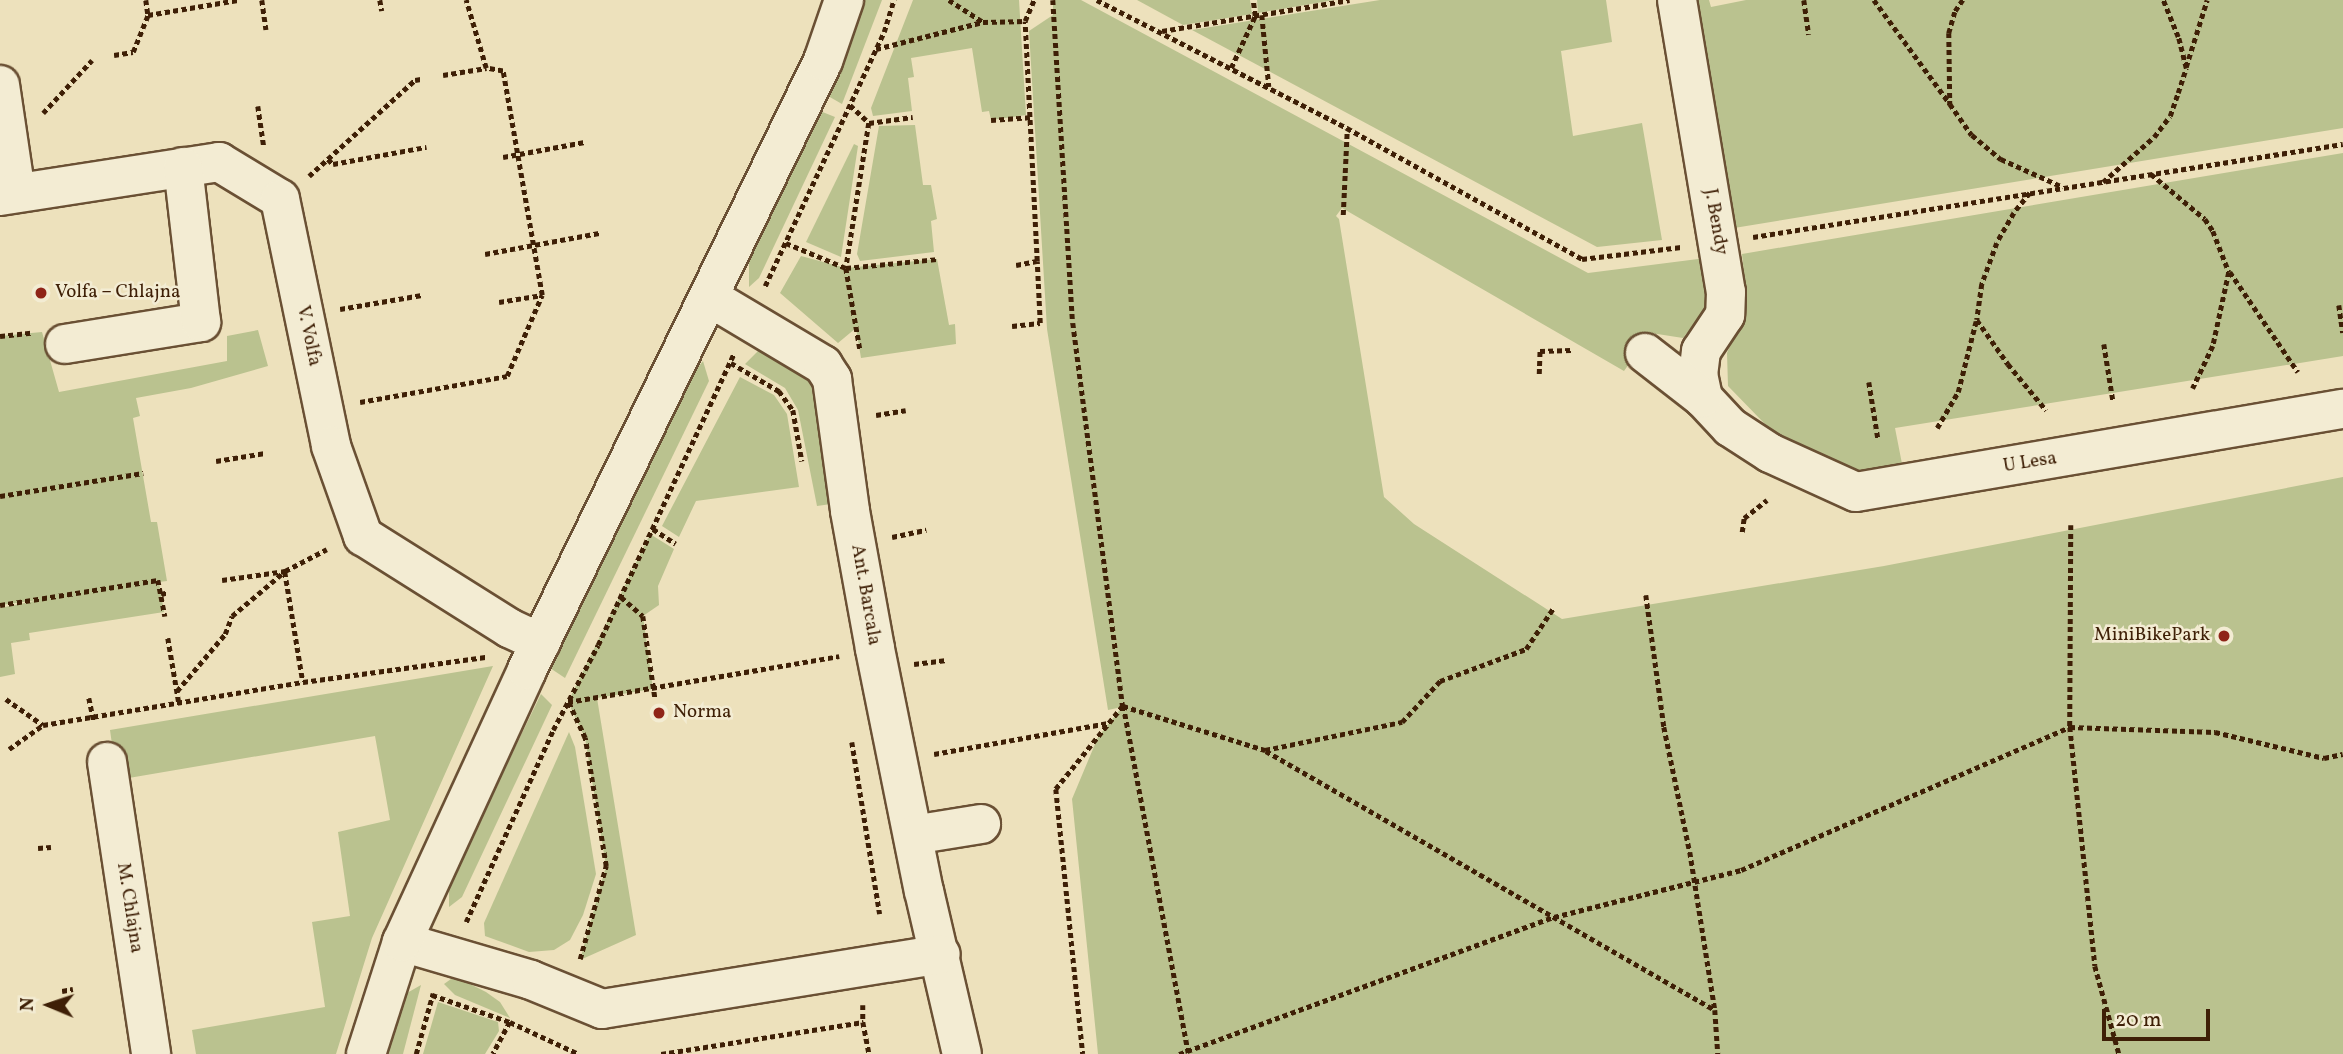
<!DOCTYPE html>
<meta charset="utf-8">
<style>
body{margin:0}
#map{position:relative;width:2343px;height:1054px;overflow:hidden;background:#ede1bc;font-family:Vollkorn,serif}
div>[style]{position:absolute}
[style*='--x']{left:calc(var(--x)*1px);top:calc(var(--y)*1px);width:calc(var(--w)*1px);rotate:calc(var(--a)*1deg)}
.green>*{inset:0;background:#bac28f}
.path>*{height:4.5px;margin-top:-2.25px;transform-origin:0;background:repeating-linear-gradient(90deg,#3e1f06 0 5px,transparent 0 8.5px)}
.roads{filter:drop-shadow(2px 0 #6a5034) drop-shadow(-2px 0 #6a5034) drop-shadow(0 2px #6a5034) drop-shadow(0 -2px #6a5034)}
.minor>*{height:38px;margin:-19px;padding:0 19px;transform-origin:19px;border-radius:19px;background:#f3ecd3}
.dots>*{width:19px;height:19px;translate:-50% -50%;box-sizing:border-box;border:4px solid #f3ecd3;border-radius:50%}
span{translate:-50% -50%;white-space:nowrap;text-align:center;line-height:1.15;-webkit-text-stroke:5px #f3ecd3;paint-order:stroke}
.street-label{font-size:19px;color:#3e1f06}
.poi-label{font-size:19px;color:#3e1f06}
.left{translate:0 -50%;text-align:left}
.right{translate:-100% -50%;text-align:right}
.north{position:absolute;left:14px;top:970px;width:70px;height:70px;-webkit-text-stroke:5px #f3ecd3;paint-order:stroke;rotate:272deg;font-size:19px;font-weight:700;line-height:28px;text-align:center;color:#3e1f06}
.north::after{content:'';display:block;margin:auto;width:24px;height:32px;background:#3e1f06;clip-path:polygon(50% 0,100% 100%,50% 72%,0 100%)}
.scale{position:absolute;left:2102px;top:1009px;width:108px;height:32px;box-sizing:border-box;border:4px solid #3e1f06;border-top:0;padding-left:9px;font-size:21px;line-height:24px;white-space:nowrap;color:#3e1f06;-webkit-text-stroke:5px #f3ecd3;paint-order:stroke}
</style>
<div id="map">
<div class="green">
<i style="clip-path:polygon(863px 0,882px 0,842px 104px,828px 96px)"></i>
<i style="clip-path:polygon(913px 0,1019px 0,1026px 115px,991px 120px,989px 111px,982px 112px,972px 48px,911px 58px,914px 77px,908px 78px,912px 111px,873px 116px,871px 108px)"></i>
<i style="clip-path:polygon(1053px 0,1081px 0,1588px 273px,1706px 258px,1708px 306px,1683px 338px,1651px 333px,1624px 371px,1342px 208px,1336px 216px,1339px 219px,1384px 497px,1414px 524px,1562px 619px,1884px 566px,2343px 477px,2343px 1054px,1098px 1054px,1072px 799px,1098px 737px,1122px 707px,1108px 710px,1047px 329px,1029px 31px,1053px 15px)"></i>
<i style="clip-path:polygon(1137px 0,1250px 0,1252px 14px,1183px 25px)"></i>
<i style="clip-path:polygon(1257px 0,1334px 0,1258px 13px)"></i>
<i style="clip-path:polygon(1380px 0,1606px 0,1612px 42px,1561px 51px,1573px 136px,1642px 123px,1662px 240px,1597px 247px,1192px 30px)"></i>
<i style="clip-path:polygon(1690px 0,1709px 0,1711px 7px,1746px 0,2343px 0,2343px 128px,1734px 228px)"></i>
<i style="clip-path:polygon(820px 111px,835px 117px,759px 278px,749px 287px,749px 261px)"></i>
<i style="clip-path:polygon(915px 125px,923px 185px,931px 185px,937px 219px,931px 221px,934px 252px,860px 261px,857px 254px,879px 126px)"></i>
<i style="clip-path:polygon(854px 144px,858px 146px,841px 257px,806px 242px)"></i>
<i style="clip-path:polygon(2343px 153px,2343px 356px,1895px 428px,1904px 474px,1835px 474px,1793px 453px,1728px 386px,1727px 353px,1747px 304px,1742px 254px)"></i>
<i style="clip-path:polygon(801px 256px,846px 268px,937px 259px,949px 325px,955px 324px,956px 344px,861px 358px,856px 328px,838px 343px,780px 293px)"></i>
<i style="clip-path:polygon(258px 330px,268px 366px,191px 388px,136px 398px,140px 416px,133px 418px,151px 522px,157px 522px,167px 581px,159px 582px,164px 612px,29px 633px,30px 640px,11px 643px,15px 674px,0 677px,0 608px,39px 600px,0 605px,0 336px,42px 332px,59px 392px,227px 361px,227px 336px)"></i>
<i style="clip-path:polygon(758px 351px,799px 367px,814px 379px,838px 503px,817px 506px,798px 410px,785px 388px,745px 364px)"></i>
<i style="clip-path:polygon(703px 361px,709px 381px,565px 678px,550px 668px,685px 383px)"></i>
<i style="clip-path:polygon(740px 377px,774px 395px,787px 414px,799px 487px,696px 501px,679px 537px,662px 526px)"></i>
<i style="clip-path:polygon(650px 534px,674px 549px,658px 586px,659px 605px,643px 616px,653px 689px,597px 698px,636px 935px,580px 960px,606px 866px,585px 738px,568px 702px)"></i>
<i style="clip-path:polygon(493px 666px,372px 938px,336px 1054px,196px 1054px,192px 1030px,325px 1007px,312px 922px,350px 916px,338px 832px,390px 820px,375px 736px,117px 780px,110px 730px)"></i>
<i style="clip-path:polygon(541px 694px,552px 705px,462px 897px,449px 907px,449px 887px,453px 875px)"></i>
<i style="clip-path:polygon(569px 732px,575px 747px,596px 874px,583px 915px,570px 940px,554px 950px,529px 952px,485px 936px,484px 923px)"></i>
<i style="clip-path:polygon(451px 979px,462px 980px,486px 992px,500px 1002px,510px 1018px,455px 995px,444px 984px)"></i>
<i style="clip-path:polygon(421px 985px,403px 1054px,387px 1054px,402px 1001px,407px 993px)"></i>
<i style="clip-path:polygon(438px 1002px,498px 1022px,499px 1031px,485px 1054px,423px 1054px)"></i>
</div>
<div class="path">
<i style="--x:146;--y:0;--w:15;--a:82"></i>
<i style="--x:148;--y:15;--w:91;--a:-9.5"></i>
<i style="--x:262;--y:0;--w:30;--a:82"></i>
<i style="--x:380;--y:0;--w:11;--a:80"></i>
<i style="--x:949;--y:0;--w:40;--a:32.9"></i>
<i style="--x:1053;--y:0;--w:324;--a:86.5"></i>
<i style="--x:1073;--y:323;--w:386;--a:82.6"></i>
<i style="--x:1123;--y:706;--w:107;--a:128.9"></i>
<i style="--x:1056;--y:789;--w:266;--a:84.2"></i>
<i style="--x:1097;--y:0;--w:281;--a:27.1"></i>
<i style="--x:1347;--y:128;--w:269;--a:29.1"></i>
<i style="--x:1582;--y:259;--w:100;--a:-6.9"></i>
<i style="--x:1804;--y:0;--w:35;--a:82"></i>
<i style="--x:1874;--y:0;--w:129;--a:53.8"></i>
<i style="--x:1963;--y:0;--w:14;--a:124"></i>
<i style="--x:1955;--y:12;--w:22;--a:106"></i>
<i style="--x:1949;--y:33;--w:71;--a:89.2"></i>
<i style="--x:1950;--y:104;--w:38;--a:55"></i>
<i style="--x:1972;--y:135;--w:38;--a:40"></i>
<i style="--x:2001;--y:159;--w:68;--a:24.3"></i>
<i style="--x:1262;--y:15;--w:72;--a:84.4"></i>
<i style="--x:1162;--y:31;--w:190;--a:-9.4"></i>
<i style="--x:876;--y:49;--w:110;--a:-14.2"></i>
<i style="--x:983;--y:22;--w:42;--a:-1.4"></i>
<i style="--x:114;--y:55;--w:19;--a:-9"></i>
<i style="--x:133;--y:52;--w:40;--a:-68"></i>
<i style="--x:2186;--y:67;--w:70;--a:-72.6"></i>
<i style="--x:1231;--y:68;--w:57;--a:-65.2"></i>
<i style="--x:1255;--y:16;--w:16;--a:-97"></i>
<i style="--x:443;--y:75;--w:44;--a:-9.2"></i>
<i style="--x:486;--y:68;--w:71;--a:-106.4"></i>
<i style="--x:850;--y:105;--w:26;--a:43"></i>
<i style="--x:869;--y:123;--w:147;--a:99"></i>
<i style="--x:846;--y:268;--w:82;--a:80.2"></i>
<i style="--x:258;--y:106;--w:41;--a:81.7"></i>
<i style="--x:43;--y:113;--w:72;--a:-47.2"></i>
<i style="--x:991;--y:120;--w:39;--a:-4"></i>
<i style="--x:869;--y:123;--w:44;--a:-7.8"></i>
<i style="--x:503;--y:157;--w:83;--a:-10.4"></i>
<i style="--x:328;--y:159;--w:7;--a:45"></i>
<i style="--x:333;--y:164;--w:95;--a:-10.4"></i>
<i style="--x:2151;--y:174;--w:70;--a:39.8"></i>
<i style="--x:2205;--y:219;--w:14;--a:56"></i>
<i style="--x:2213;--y:231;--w:44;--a:68.7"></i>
<i style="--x:2229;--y:272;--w:76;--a:102.2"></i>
<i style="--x:2213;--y:346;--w:47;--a:115.5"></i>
<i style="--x:309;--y:176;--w:143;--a:-42.2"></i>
<i style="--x:415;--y:80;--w:6;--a:-9"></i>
<i style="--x:2103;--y:182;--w:68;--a:-41.4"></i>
<i style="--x:2154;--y:137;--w:26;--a:-53"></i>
<i style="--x:2170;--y:116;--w:24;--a:-71"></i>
<i style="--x:2178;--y:93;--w:26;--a:-72"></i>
<i style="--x:2186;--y:68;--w:32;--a:-104"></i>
<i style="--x:2178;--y:37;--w:40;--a:-112"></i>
<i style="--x:2030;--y:193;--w:26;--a:129"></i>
<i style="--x:2014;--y:213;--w:34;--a:120"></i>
<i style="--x:1997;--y:243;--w:44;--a:110.1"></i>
<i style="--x:1982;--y:284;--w:36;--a:98"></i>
<i style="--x:1977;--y:320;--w:54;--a:54.8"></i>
<i style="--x:2008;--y:364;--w:60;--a:50.4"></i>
<i style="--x:1343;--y:215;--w:86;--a:-87.3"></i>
<i style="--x:1753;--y:237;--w:597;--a:-8.96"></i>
<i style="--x:786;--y:243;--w:65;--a:22.6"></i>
<i style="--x:846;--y:268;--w:91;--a:-5.6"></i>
<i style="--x:485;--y:254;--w:116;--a:-10.4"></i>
<i style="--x:1016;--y:265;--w:21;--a:-11"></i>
<i style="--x:1037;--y:261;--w:240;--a:-92.9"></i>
<i style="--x:1025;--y:21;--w:23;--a:-67"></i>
<i style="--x:2230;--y:272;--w:121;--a:55.8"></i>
<i style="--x:765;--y:286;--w:280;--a:-64.9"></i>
<i style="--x:884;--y:32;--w:34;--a:-73"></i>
<i style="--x:499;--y:302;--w:44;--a:-9.2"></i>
<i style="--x:2339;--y:305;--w:28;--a:82"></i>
<i style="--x:340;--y:309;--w:83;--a:-9.7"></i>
<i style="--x:1012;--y:326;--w:28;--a:-6"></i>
<i style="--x:1040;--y:323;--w:62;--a:-92.8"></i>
<i style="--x:0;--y:336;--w:31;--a:-6"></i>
<i style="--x:2104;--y:344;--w:57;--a:80.9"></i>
<i style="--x:731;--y:363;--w:56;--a:30.3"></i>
<i style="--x:779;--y:391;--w:24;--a:54"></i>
<i style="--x:793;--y:410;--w:52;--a:80"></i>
<i style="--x:1539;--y:374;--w:23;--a:-88"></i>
<i style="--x:1540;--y:351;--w:31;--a:-2"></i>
<i style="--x:1869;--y:382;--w:57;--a:80.9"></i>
<i style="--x:360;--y:402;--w:149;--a:-10"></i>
<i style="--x:507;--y:376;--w:88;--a:-66.6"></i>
<i style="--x:542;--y:295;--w:227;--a:-99.9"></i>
<i style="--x:503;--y:71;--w:17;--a:-170"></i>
<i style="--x:876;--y:415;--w:30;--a:-9"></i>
<i style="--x:1937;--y:428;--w:42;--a:-59.7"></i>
<i style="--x:1958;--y:392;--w:73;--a:-75.8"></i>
<i style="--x:216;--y:461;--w:50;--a:-9.3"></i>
<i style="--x:0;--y:496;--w:145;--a:-9.1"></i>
<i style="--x:2071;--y:525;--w:202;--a:90.3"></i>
<i style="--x:2070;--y:727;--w:145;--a:2"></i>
<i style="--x:2215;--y:732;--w:112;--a:13.4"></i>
<i style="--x:2324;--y:758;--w:19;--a:-12"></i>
<i style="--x:653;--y:529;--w:27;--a:33"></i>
<i style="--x:1742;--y:532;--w:14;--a:-82"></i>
<i style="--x:1744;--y:518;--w:29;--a:-38"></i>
<i style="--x:892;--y:537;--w:35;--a:-12"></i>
<i style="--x:285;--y:572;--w:111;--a:80.7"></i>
<i style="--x:222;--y:580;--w:64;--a:-8.1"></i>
<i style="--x:285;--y:571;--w:47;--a:-27.6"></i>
<i style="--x:161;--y:594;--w:8;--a:-14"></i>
<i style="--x:1646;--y:595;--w:133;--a:82.2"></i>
<i style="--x:1664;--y:727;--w:128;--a:78.3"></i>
<i style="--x:1690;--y:852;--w:160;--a:81"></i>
<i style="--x:1715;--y:1010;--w:44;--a:86.1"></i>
<i style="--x:621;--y:597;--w:29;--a:41"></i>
<i style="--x:643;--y:616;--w:82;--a:81.6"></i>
<i style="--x:0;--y:605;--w:160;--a:-9"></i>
<i style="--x:158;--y:580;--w:37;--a:79"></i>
<i style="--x:168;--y:638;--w:66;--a:80.4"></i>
<i style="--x:914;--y:664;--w:33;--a:-7"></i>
<i style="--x:177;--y:691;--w:75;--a:-49.9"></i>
<i style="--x:225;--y:634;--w:19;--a:-69"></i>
<i style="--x:232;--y:616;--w:70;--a:-40.3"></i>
<i style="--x:89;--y:698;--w:24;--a:78"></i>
<i style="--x:6;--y:699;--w:45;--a:35.1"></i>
<i style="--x:852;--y:742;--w:174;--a:80.8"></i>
<i style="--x:9;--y:749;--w:42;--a:-35.2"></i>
<i style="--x:43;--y:725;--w:264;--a:-9.4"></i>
<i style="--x:303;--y:682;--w:184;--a:-7.8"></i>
<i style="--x:1266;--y:751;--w:518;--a:29.98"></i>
<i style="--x:934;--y:754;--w:177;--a:-10.1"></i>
<i style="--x:38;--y:848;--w:13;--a:-4"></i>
<i style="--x:466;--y:922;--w:211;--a:-65.6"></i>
<i style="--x:553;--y:730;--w:96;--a:-62.1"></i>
<i style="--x:598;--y:645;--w:321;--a:-65"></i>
<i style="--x:580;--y:959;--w:97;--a:-74.4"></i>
<i style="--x:606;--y:866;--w:130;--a:-99.3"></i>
<i style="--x:585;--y:738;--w:40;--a:-115"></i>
<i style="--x:568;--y:702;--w:275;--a:-9.6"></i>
<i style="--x:62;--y:991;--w:11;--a:-10"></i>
<i style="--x:432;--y:995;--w:83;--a:19.1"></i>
<i style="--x:510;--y:1022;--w:36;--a:118"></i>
<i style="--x:863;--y:1005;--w:17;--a:90"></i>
<i style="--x:510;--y:1022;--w:76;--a:24.9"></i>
<i style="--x:1188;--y:1053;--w:353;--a:-100.6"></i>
<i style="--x:1123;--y:706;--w:149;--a:17.2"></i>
<i style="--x:1265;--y:750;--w:140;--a:-11.6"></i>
<i style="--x:1402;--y:722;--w:56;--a:-47.2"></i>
<i style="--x:1440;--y:681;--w:92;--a:-20.4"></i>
<i style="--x:1526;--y:649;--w:50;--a:-56.3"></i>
<i style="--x:416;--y:1054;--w:63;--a:-74.4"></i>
<i style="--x:661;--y:1054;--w:205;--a:-9"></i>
<i style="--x:863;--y:1022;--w:33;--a:79"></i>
<i style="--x:1179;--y:1054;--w:399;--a:-20.1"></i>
<i style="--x:1554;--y:917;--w:193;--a:-14.1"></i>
<i style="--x:1741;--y:870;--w:359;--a:-23.5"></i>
<i style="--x:2070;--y:727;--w:240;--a:84"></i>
<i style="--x:2095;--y:966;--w:91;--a:74.7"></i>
</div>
<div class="roads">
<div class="minor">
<i style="--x:1677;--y:0;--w:296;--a:80.5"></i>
<i style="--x:1726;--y:292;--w:23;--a:92"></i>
<i style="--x:1725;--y:315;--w:43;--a:123.7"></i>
<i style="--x:1701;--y:351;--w:23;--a:97"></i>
<i style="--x:1698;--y:374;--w:25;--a:78"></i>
<i style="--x:1703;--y:398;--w:40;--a:47"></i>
<i style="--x:1730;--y:427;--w:48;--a:33"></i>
<i style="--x:1770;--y:453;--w:94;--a:24.4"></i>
<i style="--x:1856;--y:492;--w:494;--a:-9.7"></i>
<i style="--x:0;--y:85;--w:109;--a:81.6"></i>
<i style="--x:0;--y:196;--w:222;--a:-8.8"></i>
<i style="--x:219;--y:162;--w:71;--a:31.2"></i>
<i style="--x:280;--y:199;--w:252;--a:78.3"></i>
<i style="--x:331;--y:446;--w:96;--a:70.4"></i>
<i style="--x:363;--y:536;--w:173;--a:32.2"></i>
<i style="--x:509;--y:628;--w:35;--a:25"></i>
<i style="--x:709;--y:297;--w:133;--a:30.8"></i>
<i style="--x:823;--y:365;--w:17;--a:57"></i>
<i style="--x:832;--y:379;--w:133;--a:82.2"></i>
<i style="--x:850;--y:511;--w:140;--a:79.7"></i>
<i style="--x:875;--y:649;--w:247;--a:78.6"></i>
<i style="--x:924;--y:891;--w:167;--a:76.9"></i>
<i style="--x:65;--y:344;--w:138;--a:-9.2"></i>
<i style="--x:201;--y:322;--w:156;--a:-96.6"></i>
<i style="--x:1645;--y:353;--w:73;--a:37.8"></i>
<i style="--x:107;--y:762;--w:295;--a:81.4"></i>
<i style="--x:913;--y:835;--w:69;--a:-9.2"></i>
<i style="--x:402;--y:942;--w:134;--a:16.4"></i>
<i style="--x:531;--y:980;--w:77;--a:22.2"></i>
<i style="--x:602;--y:1009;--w:343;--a:-9.2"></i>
<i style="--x:366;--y:1054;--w:118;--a:-72.2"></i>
<i style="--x:402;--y:942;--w:299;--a:-65.3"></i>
<i style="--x:527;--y:670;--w:677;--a:-64.08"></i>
<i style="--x:823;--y:61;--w:65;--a:-71"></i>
</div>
</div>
<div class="dots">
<i style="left:41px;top:293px;background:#8f2418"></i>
<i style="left:2224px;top:636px;background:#8f2418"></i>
<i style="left:659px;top:713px;background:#8f2418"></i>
</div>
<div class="street-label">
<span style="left:1715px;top:222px;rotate:80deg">J. Bendy</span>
<span style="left:308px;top:336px;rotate:78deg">V. Volfa</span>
<span style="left:2030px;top:463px;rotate:-9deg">U Lesa</span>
<span style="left:865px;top:595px;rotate:80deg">Ant. Barcala</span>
<span style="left:129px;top:908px;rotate:81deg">M. Chlajna</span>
</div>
<div class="poi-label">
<span class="left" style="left:55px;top:293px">Volfa – Chlajna</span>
<span class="right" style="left:2210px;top:636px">MiniBikePark</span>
<span class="left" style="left:673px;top:713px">Norma</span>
</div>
<div class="north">N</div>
<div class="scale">20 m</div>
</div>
